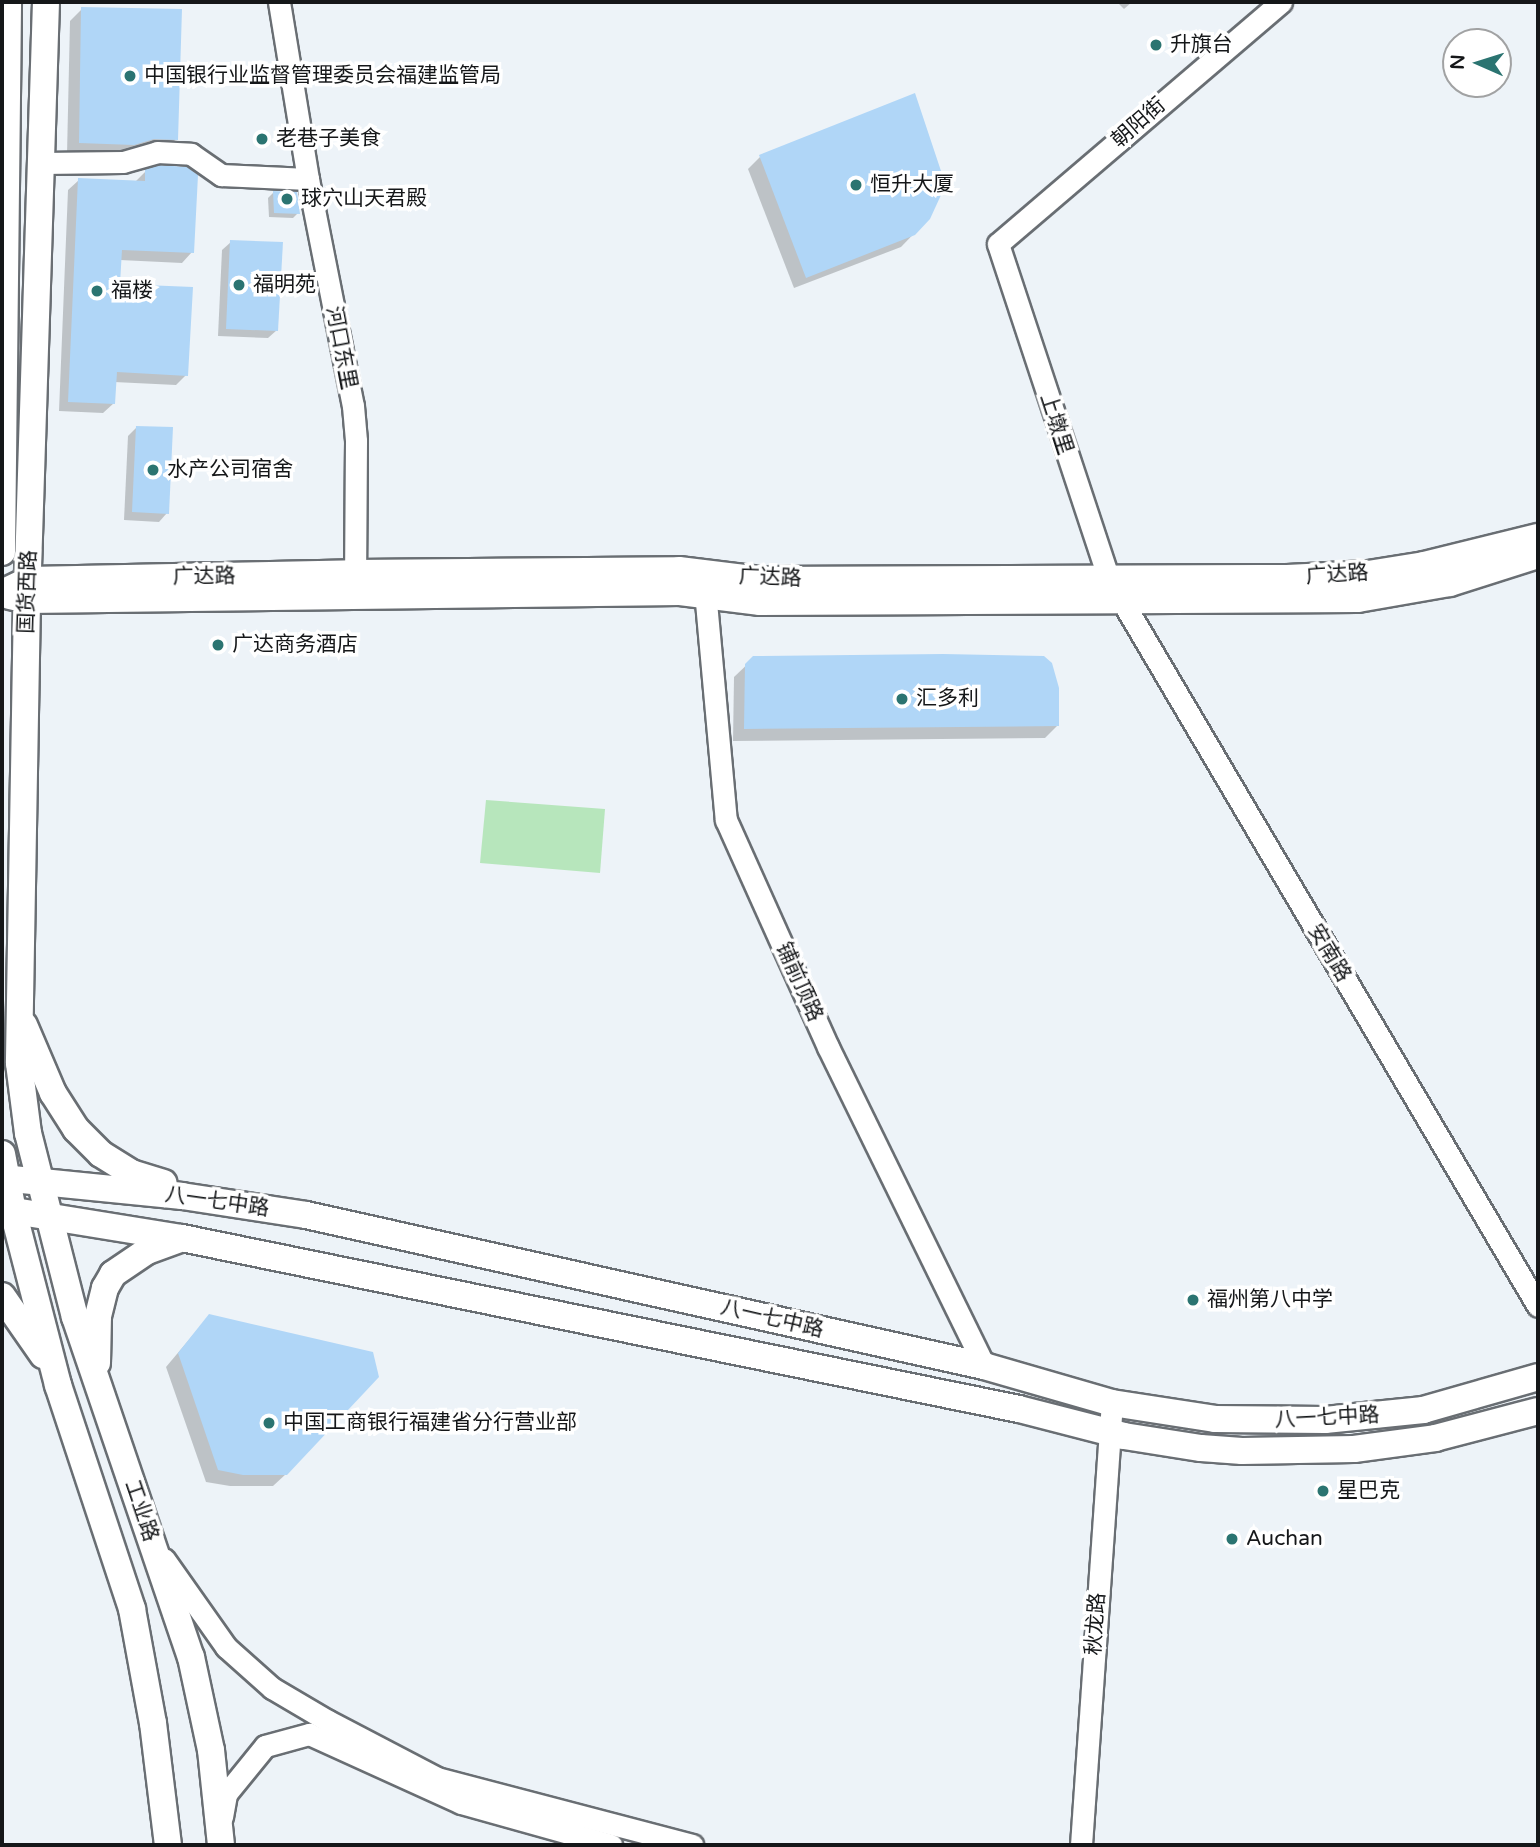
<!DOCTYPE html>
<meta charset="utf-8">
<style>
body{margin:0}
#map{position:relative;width:1540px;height:1847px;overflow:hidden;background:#edf3f8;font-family:"Varela Round","Noto Sans SC",sans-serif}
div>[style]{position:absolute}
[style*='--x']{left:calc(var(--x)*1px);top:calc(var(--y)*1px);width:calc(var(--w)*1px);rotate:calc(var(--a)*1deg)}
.green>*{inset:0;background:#b7e6bc}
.shadow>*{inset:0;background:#0003}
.building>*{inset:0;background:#b0d6f7}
.roads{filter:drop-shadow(2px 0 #696e73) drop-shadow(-2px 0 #696e73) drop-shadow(0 2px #696e73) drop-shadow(0 -2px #696e73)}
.minor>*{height:21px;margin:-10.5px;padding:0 10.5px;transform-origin:10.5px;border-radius:10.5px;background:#fff}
.major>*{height:26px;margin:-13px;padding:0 13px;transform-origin:13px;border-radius:13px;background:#fff}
.dots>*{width:19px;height:19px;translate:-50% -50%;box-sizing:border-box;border:4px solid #fff;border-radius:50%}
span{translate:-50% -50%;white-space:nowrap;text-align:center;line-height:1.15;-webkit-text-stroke:7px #fff;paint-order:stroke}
.poi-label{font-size:21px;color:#151719}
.left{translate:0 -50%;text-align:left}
.street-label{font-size:21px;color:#151719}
.frame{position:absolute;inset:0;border:4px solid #151719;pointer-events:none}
.north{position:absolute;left:1442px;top:28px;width:70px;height:70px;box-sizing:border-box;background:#fff;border:2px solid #a1a2a3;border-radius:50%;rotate:273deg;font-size:19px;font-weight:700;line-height:28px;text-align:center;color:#151719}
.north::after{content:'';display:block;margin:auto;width:24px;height:32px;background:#2b7471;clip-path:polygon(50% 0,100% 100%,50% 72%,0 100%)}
</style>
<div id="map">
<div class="green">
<i style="clip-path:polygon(486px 800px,605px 809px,600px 873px,480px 863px)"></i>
</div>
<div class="shadow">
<i style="clip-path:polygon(1117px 2px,1132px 2px,1124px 9px)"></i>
<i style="clip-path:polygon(82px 9px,176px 139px,164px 151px,121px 156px,67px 154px,70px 21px)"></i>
<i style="clip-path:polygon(760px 157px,929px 218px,901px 247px,794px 288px,748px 169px)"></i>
<i style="clip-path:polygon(146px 171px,192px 252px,182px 263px,120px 260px,119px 286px,186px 375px,176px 385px,114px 382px,114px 403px,103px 413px,59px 411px,68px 190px,79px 180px,136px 181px)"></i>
<i style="clip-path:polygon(274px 192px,298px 213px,293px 218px,269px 217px,268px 198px)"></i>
<i style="clip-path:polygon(231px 242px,277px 330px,268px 338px,218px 336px,222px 250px)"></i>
<i style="clip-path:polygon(137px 427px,167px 513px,159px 522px,124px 520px,128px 436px)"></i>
<i style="clip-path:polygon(754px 658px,1057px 726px,1045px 738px,733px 741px,734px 677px)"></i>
<i style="clip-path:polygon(209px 1316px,286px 1474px,273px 1486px,230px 1486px,206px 1482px,166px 1367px)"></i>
</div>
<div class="building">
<i style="clip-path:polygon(81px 7px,182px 9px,178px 140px,154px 139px,134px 145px,79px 143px)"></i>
<i style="clip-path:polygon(915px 93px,942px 174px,941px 195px,930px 219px,915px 235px,806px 278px,759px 155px)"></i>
<i style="clip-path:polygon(159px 165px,187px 167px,198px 175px,194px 253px,122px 250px,120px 284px,193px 287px,188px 376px,117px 372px,115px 404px,68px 402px,78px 178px,145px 181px,145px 169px)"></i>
<i style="clip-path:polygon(273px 191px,297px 192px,300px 214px,274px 213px)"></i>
<i style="clip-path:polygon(230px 240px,283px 242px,278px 331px,226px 329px)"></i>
<i style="clip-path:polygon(136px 426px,173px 427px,169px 514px,132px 512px)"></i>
<i style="clip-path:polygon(943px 654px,1044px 656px,1052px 663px,1059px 688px,1059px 726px,744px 729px,745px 664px,753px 656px)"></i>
<i style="clip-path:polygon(209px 1314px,373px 1352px,379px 1377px,287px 1475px,243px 1475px,218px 1470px,178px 1353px)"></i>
</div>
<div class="roads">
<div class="minor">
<i style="--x:279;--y:2;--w:179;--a:80.7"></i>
<i style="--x:308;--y:179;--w:231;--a:78.8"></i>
<i style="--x:353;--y:406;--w:35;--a:85"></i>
<i style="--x:356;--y:441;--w:132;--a:90.4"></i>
<i style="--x:1281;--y:2;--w:372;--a:139.5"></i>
<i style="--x:998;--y:244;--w:351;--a:71.7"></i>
<i style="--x:1108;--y:577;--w:846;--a:59.47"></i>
<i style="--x:41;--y:163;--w:82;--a:-0.7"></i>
<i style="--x:123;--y:162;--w:35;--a:-16"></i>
<i style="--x:157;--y:152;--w:34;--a:3"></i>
<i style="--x:191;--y:154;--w:37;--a:35"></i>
<i style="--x:221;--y:175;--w:87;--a:2.6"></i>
<i style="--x:704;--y:580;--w:241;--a:84.8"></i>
<i style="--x:726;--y:820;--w:249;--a:65.8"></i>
<i style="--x:828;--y:1047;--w:355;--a:63.9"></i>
<i style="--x:164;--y:1559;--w:108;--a:54.8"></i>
<i style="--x:226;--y:1647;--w:62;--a:41.7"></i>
<i style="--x:272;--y:1688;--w:65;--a:30.5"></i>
<i style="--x:328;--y:1721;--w:123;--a:27.6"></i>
<i style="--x:437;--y:1778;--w:264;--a:14.7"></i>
<i style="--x:222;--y:1817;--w:23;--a:-80"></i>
<i style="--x:226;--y:1794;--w:62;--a:-50.9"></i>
<i style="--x:265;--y:1746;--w:46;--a:-15.3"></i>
<i style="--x:309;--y:1734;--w:167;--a:24.4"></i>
<i style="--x:461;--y:1803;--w:156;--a:15.6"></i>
<i style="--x:1081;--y:1845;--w:443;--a:-86"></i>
</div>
<div class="major">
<i style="--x:46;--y:2;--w:598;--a:91.82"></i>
<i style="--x:27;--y:600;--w:463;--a:91"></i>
<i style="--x:19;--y:1063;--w:71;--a:82.7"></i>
<i style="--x:28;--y:1133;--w:190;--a:75.7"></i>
<i style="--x:75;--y:1317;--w:359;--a:71.2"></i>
<i style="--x:191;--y:1657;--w:95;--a:77.9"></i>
<i style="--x:211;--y:1750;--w:96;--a:84"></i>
<i style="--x:2;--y:552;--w:550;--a:-89.37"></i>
<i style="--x:2;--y:593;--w:30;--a:-26"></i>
<i style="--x:29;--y:580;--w:326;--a:-1.2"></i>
<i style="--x:355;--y:573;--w:324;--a:-0.5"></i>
<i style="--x:679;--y:570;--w:82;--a:7"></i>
<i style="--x:760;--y:580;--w:527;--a:-0.22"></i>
<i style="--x:1287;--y:578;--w:81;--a:-2.8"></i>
<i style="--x:1368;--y:574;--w:57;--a:-9.1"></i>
<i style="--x:1424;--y:565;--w:117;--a:-13.8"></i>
<i style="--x:10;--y:596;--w:17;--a:13"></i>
<i style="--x:27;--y:600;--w:653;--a:-0.7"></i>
<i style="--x:680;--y:592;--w:81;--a:7.1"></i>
<i style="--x:760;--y:602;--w:598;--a:-0.29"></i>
<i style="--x:1358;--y:599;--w:93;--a:-9.9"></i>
<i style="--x:1450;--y:583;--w:92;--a:-17.7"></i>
<i style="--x:24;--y:1025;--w:74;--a:66.9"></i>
<i style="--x:53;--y:1093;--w:43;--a:57.4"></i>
<i style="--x:76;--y:1129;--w:35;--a:45"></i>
<i style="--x:101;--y:1154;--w:36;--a:32"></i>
<i style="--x:131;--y:1173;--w:34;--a:17"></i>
<i style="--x:2;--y:1154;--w:58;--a:79.1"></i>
<i style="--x:13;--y:1211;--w:180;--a:75.5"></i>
<i style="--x:58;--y:1385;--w:236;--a:71.7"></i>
<i style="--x:132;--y:1609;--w:116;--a:79.6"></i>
<i style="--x:153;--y:1723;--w:123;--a:83"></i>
<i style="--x:2;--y:1178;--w:181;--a:5.7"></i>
<i style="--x:182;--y:1196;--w:125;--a:8.7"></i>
<i style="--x:306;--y:1215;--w:695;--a:12.56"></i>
<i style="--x:984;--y:1366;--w:133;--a:16.1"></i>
<i style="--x:1112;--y:1403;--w:104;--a:8.8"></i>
<i style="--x:1215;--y:1419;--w:110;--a:0.5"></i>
<i style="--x:1325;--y:1420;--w:99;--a:-5.8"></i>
<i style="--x:1423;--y:1410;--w:120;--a:-16"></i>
<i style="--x:2;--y:1209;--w:182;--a:9.2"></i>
<i style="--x:182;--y:1238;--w:854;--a:11.55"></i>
<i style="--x:1019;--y:1409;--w:108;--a:14.4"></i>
<i style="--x:1124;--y:1436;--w:78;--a:8.9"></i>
<i style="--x:1201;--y:1448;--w:41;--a:4.2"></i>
<i style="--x:1242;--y:1451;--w:112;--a:-1"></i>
<i style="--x:1354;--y:1449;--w:82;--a:-7.7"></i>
<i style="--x:1435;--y:1438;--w:106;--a:-14.7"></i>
<i style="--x:2;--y:1296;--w:72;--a:55.2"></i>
<i style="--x:97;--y:1363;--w:47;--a:-88.8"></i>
<i style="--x:98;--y:1316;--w:29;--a:-76"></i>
<i style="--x:105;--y:1288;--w:16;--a:-60"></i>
<i style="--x:113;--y:1274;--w:41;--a:-34.1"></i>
<i style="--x:147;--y:1251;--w:35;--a:-20"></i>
</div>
</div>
<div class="dots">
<i style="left:1156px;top:45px;background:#2b7471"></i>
<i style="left:130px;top:76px;background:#2b7471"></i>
<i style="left:262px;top:139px;background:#2b7471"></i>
<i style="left:856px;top:185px;background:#2b7471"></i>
<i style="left:287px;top:199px;background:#2b7471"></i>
<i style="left:239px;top:285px;background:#2b7471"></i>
<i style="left:97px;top:291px;background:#2b7471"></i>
<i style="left:153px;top:470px;background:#2b7471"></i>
<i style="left:218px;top:645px;background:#2b7471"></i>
<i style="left:902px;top:699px;background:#2b7471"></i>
<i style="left:1193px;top:1300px;background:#2b7471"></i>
<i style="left:269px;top:1423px;background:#2b7471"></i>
<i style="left:1323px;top:1491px;background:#2b7471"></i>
<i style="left:1232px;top:1539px;background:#2b7471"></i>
</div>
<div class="poi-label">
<span class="left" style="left:1170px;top:45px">升旗台</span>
<span class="left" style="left:144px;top:76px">中国银行业监督管理委员会福建监管局</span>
<span class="left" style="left:276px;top:139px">老巷子美食</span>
<span class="left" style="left:870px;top:185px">恒升大厦</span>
<span class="left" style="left:301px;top:199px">球穴山天君殿</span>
<span class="left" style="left:253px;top:285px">福明苑</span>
<span class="left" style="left:111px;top:291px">福楼</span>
<span class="left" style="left:167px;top:470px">水产公司宿舍</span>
<span class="left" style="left:232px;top:645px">广达商务酒店</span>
<span class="left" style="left:916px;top:699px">汇多利</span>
<span class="left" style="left:1207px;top:1300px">福州第八中学</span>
<span class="left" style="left:283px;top:1423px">中国工商银行福建省分行营业部</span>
<span class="left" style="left:1337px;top:1491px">星巴克</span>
<span class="left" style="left:1246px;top:1539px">Auchan</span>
</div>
<div class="street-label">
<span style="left:1139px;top:123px;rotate:-41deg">朝阳街</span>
<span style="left:341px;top:348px;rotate:79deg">河口东里</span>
<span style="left:1056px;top:424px;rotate:72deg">上墩里</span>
<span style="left:1337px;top:575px;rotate:-4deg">广达路</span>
<span style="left:204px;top:577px;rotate:-1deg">广达路</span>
<span style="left:770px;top:578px;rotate:2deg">广达路</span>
<span style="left:28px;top:592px;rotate:-88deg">国货西路</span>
<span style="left:1329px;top:953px;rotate:59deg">安南路</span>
<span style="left:799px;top:982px;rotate:66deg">铺前顶路</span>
<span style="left:217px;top:1202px;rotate:8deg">八一七中路</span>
<span style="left:772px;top:1319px;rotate:13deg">八一七中路</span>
<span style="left:1327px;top:1418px;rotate:-3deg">八一七中路</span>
<span style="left:141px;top:1511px;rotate:71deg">工业路</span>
<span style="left:1096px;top:1624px;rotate:-86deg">秋龙路</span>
</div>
<div class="frame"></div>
<div class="north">N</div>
</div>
